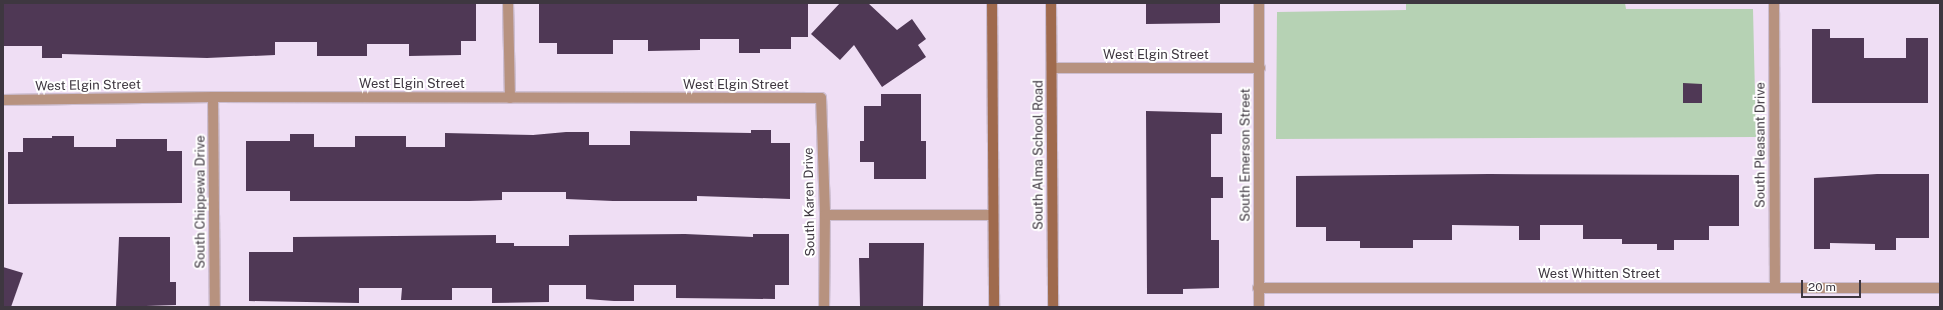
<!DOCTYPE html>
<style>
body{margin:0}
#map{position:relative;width:1943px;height:310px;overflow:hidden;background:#efdef4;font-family:"Public Sans",sans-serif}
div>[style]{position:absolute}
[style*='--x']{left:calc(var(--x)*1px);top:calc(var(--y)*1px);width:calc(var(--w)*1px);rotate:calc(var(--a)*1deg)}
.green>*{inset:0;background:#b6d2b4}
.building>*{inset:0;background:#4f3855}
.roads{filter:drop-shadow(1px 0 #ccbdd0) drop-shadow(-1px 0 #ccbdd0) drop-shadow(0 1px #ccbdd0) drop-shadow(0 -1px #ccbdd0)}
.street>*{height:10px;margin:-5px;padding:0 5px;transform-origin:5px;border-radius:5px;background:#b7927f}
.secondary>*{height:10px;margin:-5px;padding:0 5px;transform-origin:5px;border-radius:5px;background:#9f6a4d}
span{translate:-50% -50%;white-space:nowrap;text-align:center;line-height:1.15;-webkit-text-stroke:4px #fff;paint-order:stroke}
.street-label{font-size:13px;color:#3e3740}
.frame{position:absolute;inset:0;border:4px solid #3e3740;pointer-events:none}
.scale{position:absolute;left:1801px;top:280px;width:60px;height:18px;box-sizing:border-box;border:2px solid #3e3740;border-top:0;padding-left:5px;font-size:12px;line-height:14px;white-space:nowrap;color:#3e3740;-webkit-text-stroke:3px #fff;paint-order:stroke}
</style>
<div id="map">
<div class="green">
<i style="clip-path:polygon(1406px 3px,1625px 3px,1626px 9px,1753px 9px,1756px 137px,1276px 139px,1277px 12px,1406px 10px)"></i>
</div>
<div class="building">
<i style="clip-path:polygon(3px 3px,476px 3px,476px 41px,461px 41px,461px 55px,409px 56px,409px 44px,367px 44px,367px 56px,317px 56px,317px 42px,275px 42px,275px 55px,207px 58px,62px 54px,62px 58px,42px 58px,42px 46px,3px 46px)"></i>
<i style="clip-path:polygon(539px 3px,808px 3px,808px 37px,791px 37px,791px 49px,760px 49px,760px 53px,739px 53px,739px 39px,700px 39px,700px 50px,648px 51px,648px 40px,613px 40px,613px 54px,557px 54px,557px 43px,539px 43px)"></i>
<i style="clip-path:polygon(840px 3px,868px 3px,897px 30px,912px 19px,926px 39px,918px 45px,926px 57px,882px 87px,854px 45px,840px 60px,811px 34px)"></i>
<i style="clip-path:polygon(1146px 3px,1220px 4px,1220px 23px,1146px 24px)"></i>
<i style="clip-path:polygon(1812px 29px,1830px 29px,1830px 38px,1864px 38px,1864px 58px,1906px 58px,1906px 38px,1928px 38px,1928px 103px,1812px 103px)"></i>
<i style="clip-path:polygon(1683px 83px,1702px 84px,1702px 103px,1683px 103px)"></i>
<i style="clip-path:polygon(881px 94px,921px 94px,921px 141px,926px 141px,926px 179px,874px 179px,874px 162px,860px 162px,860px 141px,864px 141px,864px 106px,881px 106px)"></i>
<i style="clip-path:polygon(1146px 111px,1222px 113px,1222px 134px,1211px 134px,1211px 177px,1223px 177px,1223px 198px,1211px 198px,1211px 240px,1219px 240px,1219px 288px,1183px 289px,1183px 294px,1147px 294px)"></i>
<i style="clip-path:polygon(751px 130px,771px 130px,771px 143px,790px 143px,790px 199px,697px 196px,697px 201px,613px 201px,566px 199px,566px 192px,502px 192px,502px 200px,469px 201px,290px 201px,290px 191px,246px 191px,246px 141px,290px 141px,290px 134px,314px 134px,314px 147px,355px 147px,355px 136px,406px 136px,406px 147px,445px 147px,445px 133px,533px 135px,566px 132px,589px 132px,589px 145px,630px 145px,630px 131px,751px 133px)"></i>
<i style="clip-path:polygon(52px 136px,74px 136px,74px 147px,116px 147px,116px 139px,167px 139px,167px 151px,182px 151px,182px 203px,8px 204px,8px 152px,23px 152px,23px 138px,52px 138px)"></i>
<i style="clip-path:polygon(1489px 174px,1739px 175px,1739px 226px,1709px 226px,1709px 240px,1674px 240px,1674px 250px,1657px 250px,1657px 244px,1622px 244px,1622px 239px,1583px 239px,1583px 225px,1540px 225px,1540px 240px,1519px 240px,1519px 226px,1452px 225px,1452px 240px,1413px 240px,1413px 248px,1360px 248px,1360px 241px,1326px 241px,1326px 227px,1296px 227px,1296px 176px)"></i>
<i style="clip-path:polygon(1877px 174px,1929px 174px,1929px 238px,1896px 238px,1896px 250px,1875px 250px,1875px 244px,1830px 243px,1830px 249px,1814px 249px,1814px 178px)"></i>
<i style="clip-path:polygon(685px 234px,753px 237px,753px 234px,789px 234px,789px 285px,775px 285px,775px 299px,676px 298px,676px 285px,634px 285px,634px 301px,614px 301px,586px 299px,586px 285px,549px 285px,549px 302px,492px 303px,492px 288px,452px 288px,452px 300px,401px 300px,402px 288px,359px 288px,359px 303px,249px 301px,249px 252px,293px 252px,293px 237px,496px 235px,496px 243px,514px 243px,514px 246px,569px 246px,569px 235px)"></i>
<i style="clip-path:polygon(119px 237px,170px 237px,170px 282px,176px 282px,176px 305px,116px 307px)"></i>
<i style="clip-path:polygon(869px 243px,924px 243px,923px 307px,860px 307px,859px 258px,869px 258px)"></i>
<i style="clip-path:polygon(3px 267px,23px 273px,11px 307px,3px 307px)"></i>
</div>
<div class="roads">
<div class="street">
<i style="--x:508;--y:3;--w:95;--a:88.8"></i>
<i style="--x:1774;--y:3;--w:284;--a:89.8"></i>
<i style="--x:1052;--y:68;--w:208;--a:0"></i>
<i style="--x:213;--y:97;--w:210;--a:89.5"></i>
<i style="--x:3;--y:100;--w:210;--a:-0.8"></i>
<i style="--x:213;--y:97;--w:608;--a:0.09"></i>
<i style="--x:821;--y:98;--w:117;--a:88"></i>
<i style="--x:825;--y:215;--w:92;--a:90.6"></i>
<i style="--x:825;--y:215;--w:168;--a:0"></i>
<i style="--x:1258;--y:288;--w:682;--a:0"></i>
<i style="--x:1259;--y:307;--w:304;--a:-90"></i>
</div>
<div class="secondary">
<i style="--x:992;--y:3;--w:304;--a:89.6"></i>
<i style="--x:1051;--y:3;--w:304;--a:89.6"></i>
</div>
</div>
<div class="street-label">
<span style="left:1156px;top:55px">West Elgin Street</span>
<span style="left:412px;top:84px">West Elgin Street</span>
<span style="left:736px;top:85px">West Elgin Street</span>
<span style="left:88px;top:86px;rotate:-1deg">West Elgin Street</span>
<span style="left:1761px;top:145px;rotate:-90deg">South Pleasant Drive</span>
<span style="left:1039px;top:155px;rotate:-90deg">South Alma School Road</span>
<span style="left:1246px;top:155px;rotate:-90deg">South Emerson Street</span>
<span style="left:201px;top:202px;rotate:-90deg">South Chippewa Drive</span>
<span style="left:810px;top:202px;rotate:-91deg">South Karen Drive</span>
<span style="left:1599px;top:274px">West Whitten Street</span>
</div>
<div class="frame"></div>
<div class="scale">20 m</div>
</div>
